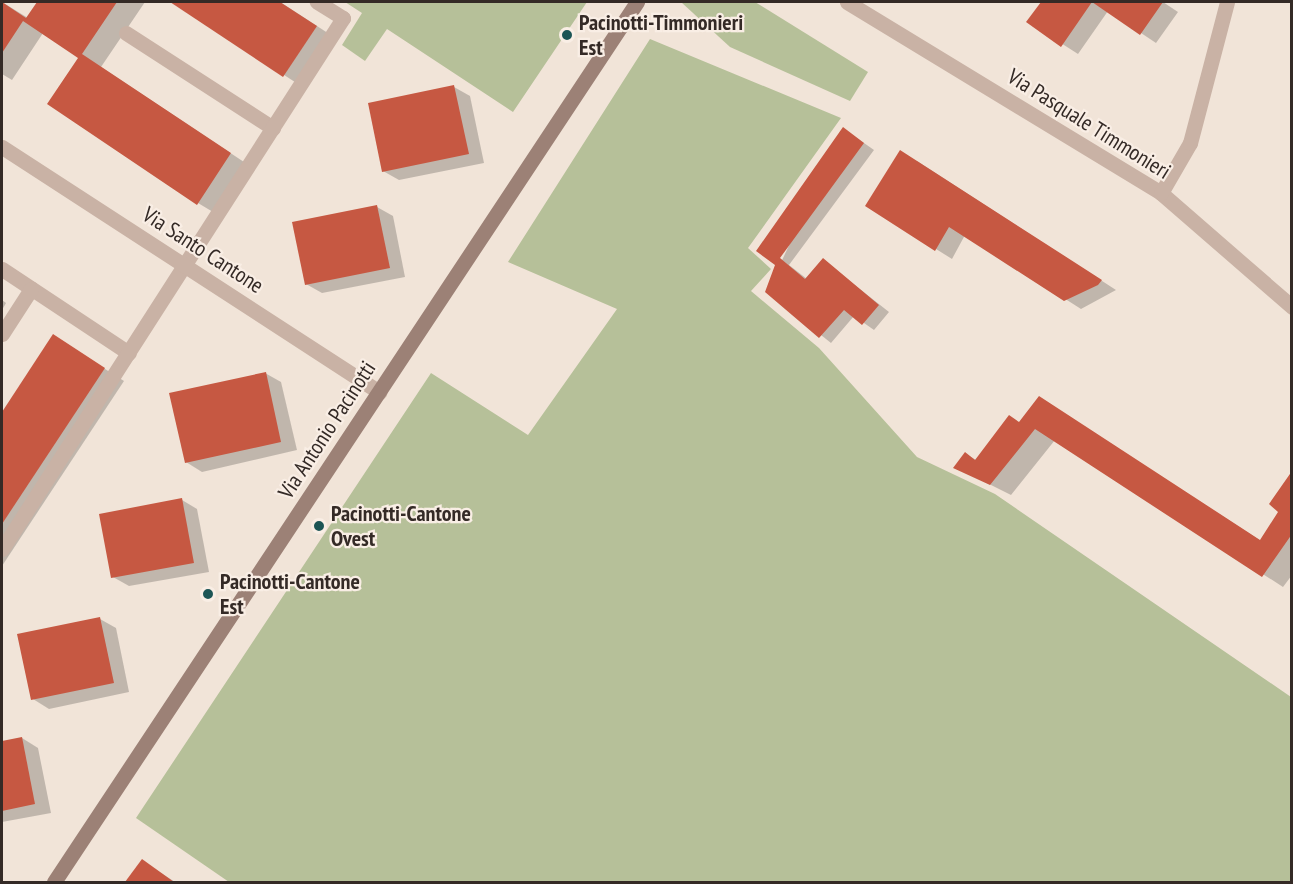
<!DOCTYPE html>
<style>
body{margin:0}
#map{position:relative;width:1293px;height:884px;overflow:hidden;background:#f1e4d8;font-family:"PT Sans Narrow",sans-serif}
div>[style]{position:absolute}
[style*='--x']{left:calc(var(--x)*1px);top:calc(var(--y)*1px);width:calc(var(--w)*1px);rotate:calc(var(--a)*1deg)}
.green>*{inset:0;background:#b6c099}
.shadow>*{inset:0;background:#0003}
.building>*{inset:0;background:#c65842}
.lane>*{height:15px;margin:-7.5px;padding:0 7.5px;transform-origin:7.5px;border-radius:7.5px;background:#c9b2a5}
.street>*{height:15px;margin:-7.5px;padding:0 7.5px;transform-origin:7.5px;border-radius:7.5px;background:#c9b2a5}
.secondary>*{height:15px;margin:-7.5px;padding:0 7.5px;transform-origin:7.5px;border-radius:7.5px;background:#9c8176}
.dots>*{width:16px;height:16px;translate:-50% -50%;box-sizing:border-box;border:3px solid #f9eee5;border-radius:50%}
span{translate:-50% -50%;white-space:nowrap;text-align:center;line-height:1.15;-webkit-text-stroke:4.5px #f9eee5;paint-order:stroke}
.poi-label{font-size:22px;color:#342a26;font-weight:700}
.left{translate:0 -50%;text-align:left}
.street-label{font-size:22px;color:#342a26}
.frame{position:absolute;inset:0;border:3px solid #342a26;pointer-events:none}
</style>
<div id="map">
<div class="green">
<i style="clip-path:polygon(345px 2px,587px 2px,513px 112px,387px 29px,365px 61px,342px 45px,362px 13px)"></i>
<i style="clip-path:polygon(681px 2px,755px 2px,868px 72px,850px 101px,730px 47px)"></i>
<i style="clip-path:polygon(650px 39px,841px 118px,748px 248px,771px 269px,751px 291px,819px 348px,917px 457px,995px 494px,1291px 697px,1291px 882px,229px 882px,136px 818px,431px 373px,528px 435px,617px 309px,508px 262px)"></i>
</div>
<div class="shadow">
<i style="clip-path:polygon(2px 2px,28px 18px,39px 2px,145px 2px,101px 67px,250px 166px,218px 215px,198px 203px,80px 57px,43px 33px,12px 80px,2px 74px)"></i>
<i style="clip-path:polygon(173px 2px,280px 2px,337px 39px,304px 88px)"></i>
<i style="clip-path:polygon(1043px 2px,1163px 2px,1178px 12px,1156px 43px,1108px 11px,1078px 54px,1028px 22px)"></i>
<i style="clip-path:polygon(454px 87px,470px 96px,484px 163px,399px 180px,383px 171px)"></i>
<i style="clip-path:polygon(844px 129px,874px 150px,789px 265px,807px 279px,823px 260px,889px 312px,874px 330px,854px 316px,831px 343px,767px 292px)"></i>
<i style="clip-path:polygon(917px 161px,1116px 290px,1081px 309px,965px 235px,952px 259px,936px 249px)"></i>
<i style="clip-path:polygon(377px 207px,393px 216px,405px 277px,322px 293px,306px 284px)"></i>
<i style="clip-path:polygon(2px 300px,6px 303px,2px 310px)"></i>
<i style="clip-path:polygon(53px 336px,124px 381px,2px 566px,2px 414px)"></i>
<i style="clip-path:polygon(265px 373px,281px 382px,297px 450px,202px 472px,186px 462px)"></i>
<i style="clip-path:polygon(1039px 398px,1261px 541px,1280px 511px,1292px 474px,1292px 575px,1283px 587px,1055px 440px,1011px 495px,955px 467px,966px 454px,976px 460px,1020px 423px)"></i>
<i style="clip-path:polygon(182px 500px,197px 509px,209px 572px,129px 586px,113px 577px)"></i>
<i style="clip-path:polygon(100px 619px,116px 628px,129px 692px,49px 709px,33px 699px)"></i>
<i style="clip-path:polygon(22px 738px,38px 748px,51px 813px,2px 822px,2px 742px)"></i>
<i style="clip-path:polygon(142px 861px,158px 871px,175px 882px,127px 882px)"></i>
</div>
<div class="building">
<i style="clip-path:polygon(2px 2px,26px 18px,37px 2px,117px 2px,82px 54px,231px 153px,197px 205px,47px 104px,78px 58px,23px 21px,2px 53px)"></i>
<i style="clip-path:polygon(170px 2px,280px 2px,317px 26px,283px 77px)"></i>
<i style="clip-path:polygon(1041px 2px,1163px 2px,1140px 35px,1092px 2px,1061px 47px,1026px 22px)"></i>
<i style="clip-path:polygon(454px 85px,469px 154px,382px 172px,368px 103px)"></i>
<i style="clip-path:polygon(843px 127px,864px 143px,780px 258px,805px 279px,823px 258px,879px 305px,862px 325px,844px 310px,819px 338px,765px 292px,775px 265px,756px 251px)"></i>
<i style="clip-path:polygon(900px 150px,1102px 280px,1098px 285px,1064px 301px,949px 227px,935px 251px,865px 206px)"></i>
<i style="clip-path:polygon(377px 205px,390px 268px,305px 285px,292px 222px)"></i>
<i style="clip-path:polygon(53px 334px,105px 368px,2px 524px,2px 412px)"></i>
<i style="clip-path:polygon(266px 372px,281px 442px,185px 463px,169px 393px)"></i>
<i style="clip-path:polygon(1039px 396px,1260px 540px,1278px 512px,1269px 504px,1292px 471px,1292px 534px,1262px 577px,1035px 429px,990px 485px,953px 468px,965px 452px,975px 460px,1009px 415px,1019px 422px)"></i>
<i style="clip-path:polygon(182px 498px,194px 563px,111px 578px,99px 514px)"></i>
<i style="clip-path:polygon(100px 617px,114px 683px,31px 700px,17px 634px)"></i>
<i style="clip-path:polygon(22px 737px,35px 804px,2px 811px,2px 741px)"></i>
<i style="clip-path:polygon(142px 859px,174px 882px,125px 882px)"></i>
</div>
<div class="lane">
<i style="--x:126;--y:33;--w:175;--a:32.9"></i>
<i style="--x:2;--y:269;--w:152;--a:33.5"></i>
<i style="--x:2;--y:334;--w:54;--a:-57.2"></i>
<i style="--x:2;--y:549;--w:631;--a:-57.29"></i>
<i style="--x:343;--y:18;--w:31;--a:-148"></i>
</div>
<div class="street">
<i style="--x:847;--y:2;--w:368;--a:31.3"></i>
<i style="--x:1161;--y:193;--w:174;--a:41"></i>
<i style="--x:2;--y:147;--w:450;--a:33"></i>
<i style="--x:1161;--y:193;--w:58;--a:-59.9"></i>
<i style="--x:1190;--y:143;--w:146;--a:-75.3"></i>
</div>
<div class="secondary">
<i style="--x:54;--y:882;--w:1056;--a:-56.48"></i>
</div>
<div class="dots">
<i style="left:567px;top:35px;background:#1c5555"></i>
<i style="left:319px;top:526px;background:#1c5555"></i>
<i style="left:208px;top:594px;background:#1c5555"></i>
</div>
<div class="poi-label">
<span class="left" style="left:579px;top:35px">Pacinotti-Timmonieri<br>Est</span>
<span class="left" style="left:331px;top:526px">Pacinotti-Cantone<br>Ovest</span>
<span class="left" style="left:220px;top:594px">Pacinotti-Cantone<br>Est</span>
</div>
<div class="street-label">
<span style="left:1089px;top:124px;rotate:32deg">Via Pasquale Timmonieri</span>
<span style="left:203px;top:250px;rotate:33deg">Via Santo Cantone</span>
<span style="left:327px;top:430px;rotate:-57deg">Via Antonio Pacinotti</span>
</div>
<div class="frame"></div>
</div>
